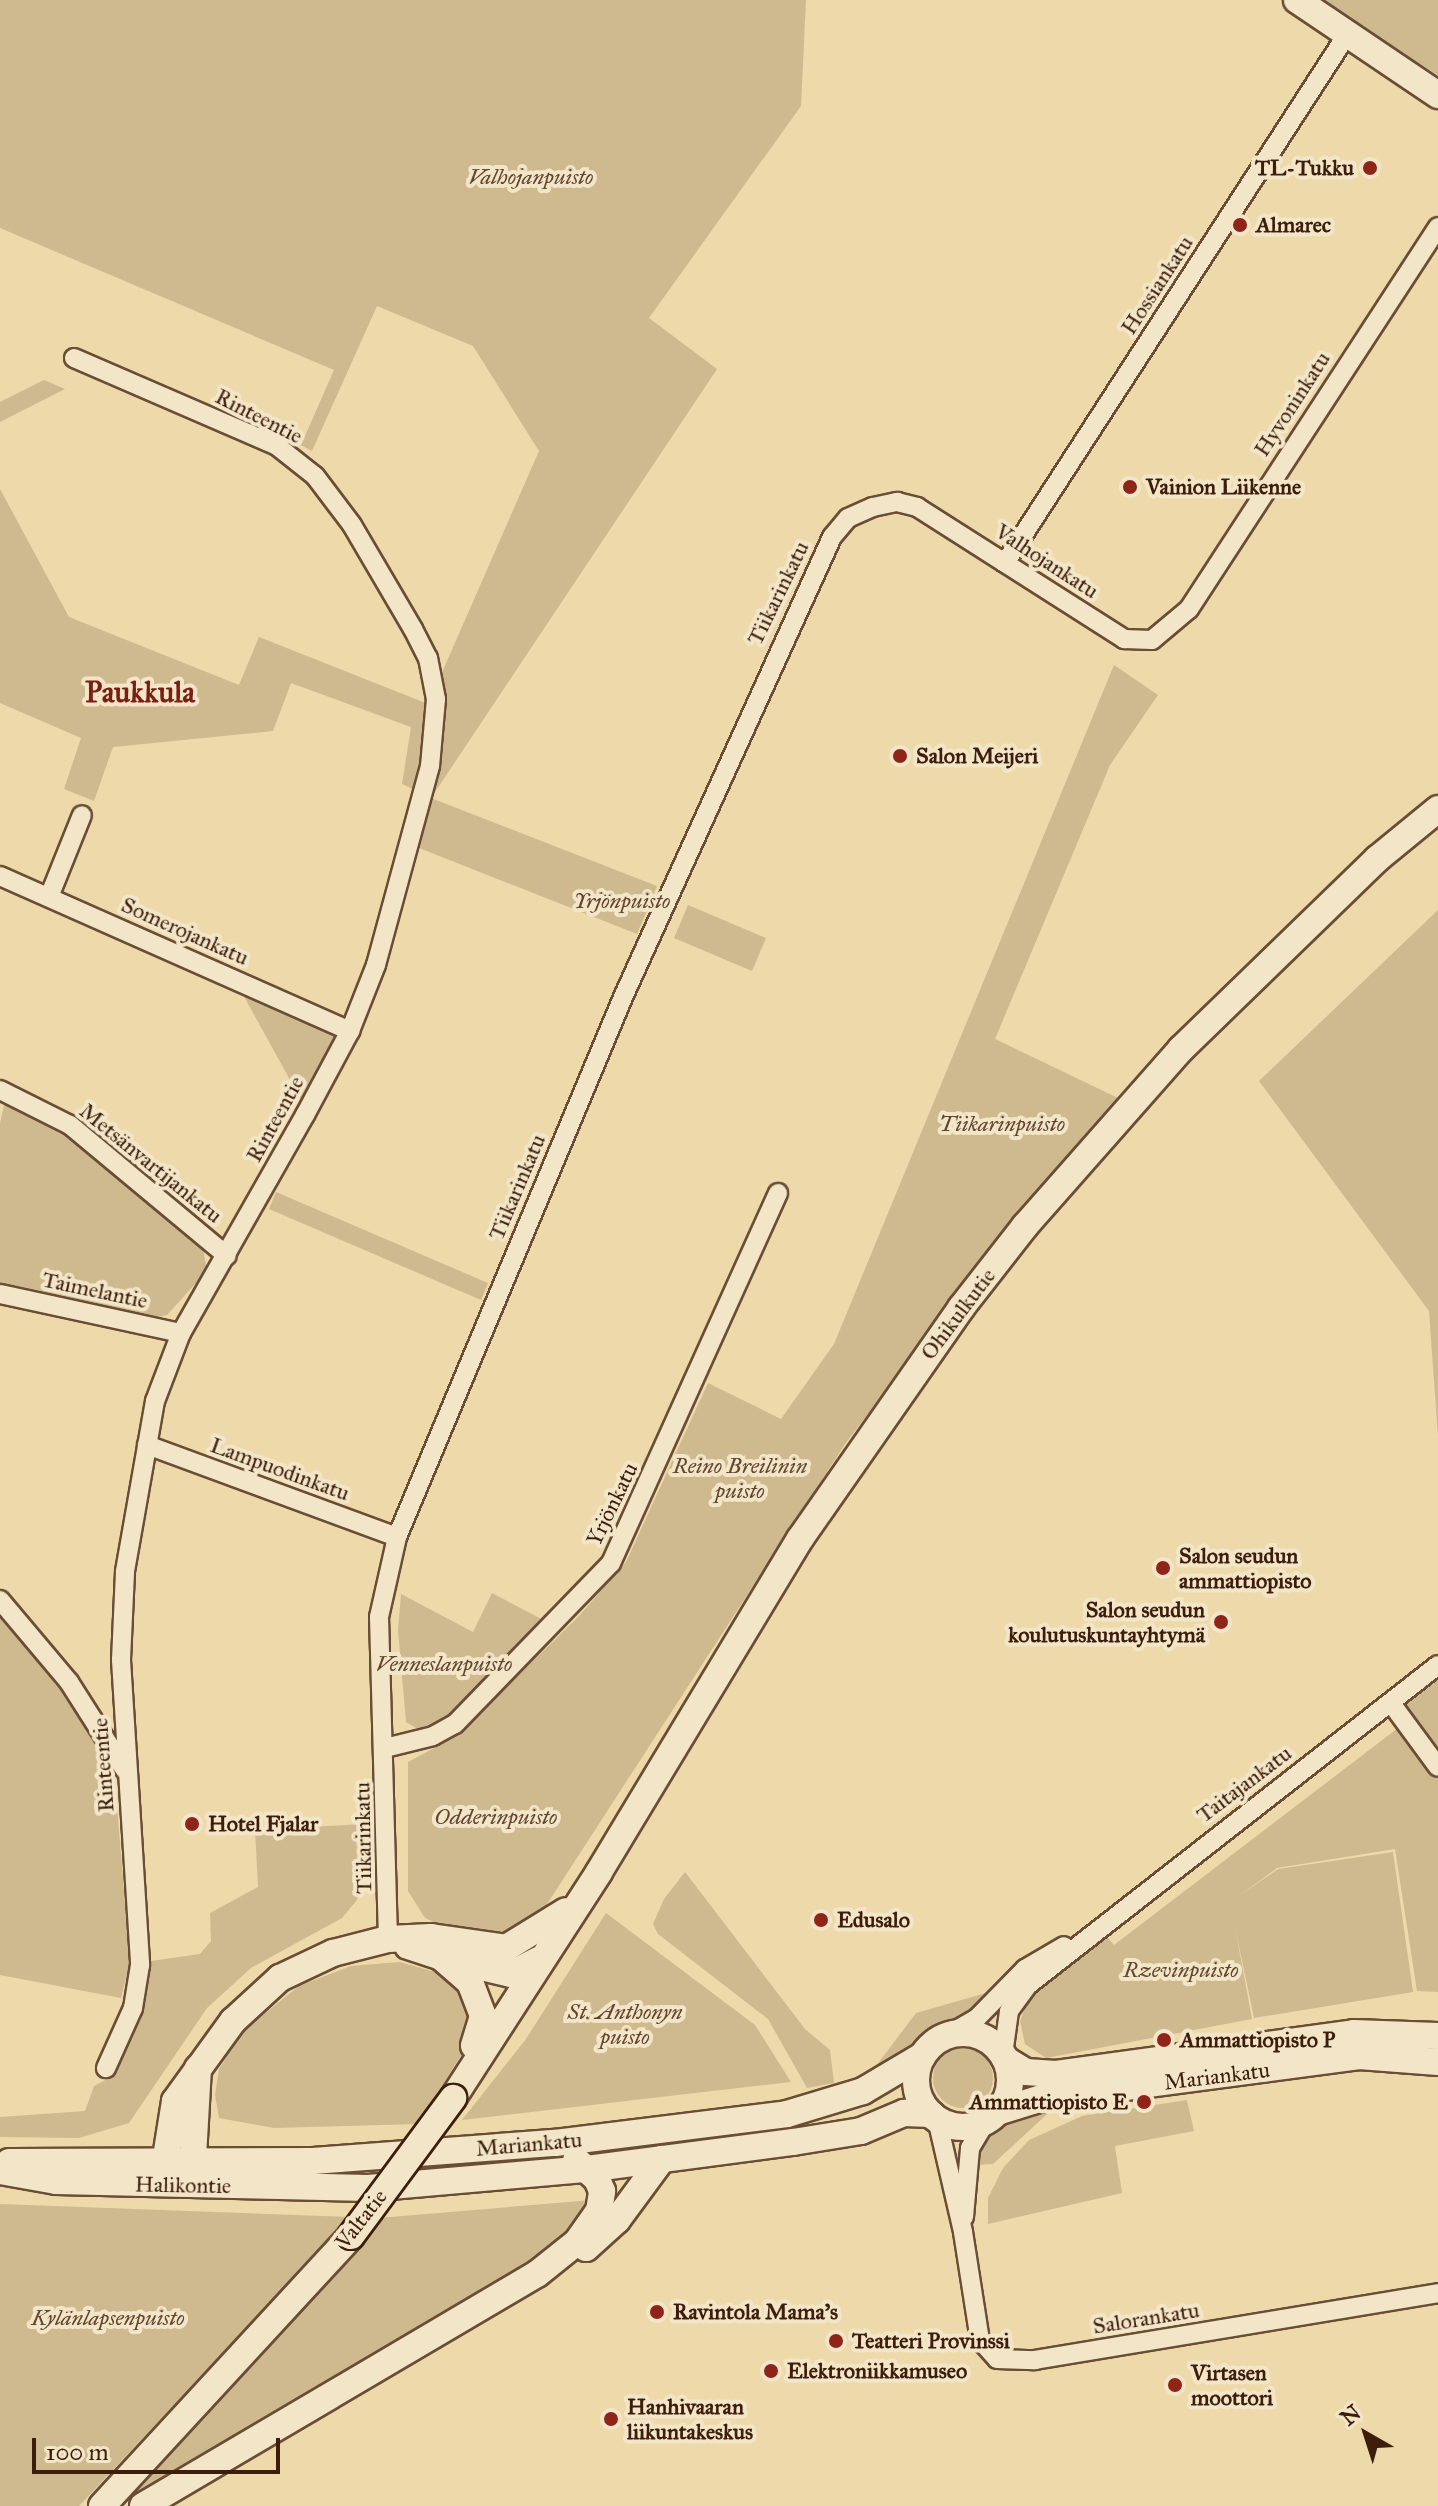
<!DOCTYPE html>
<meta charset="utf-8">
<style>
body{margin:0}
#map{position:relative;width:1438px;height:2506px;overflow:hidden;background:#edd9aa;font-family:"IM FELL Great Primer",serif}
div>[style]{position:absolute}
[style*='--x']{left:calc(var(--x)*1px);top:calc(var(--y)*1px);width:calc(var(--w)*1px);rotate:calc(var(--a)*1deg)}
.green>*{inset:0;background:#cfb98f}
.round{border-radius:50%}
.roads{filter:drop-shadow(2px 0 #694d34) drop-shadow(-2px 0 #694d34) drop-shadow(0 2px #694d34) drop-shadow(0 -2px #694d34)}
.street>*{height:18px;margin:-9px;padding:0 9px;transform-origin:9px;border-radius:9px;background:#f3e6c8}
.secondary>*{height:26px;margin:-13px;padding:0 13px;transform-origin:13px;border-radius:13px;background:#f3e6c8}
.secondary>.ring{margin:-13px;padding:0;box-sizing:content-box;background:none;border:26px solid #f3e6c8;border-radius:50%}
.bridges{filter:drop-shadow(2px 0 #3d1e0d) drop-shadow(-2px 0 #3d1e0d) drop-shadow(0 2px #3d1e0d) drop-shadow(0 -2px #3d1e0d)}
.secondary-bridge>*{height:26px;margin:-13px;padding:0 13px;transform-origin:13px;border-radius:13px;background:#f3e6c8}
.dots>*{width:22px;height:22px;translate:-50% -50%;box-sizing:border-box;border:4px solid #f3e6c8;border-radius:50%}
span{translate:-50% -50%;white-space:nowrap;text-align:center;line-height:1.15;-webkit-text-stroke:8px #f3e6c8;paint-order:stroke}
.poi-label{font-size:22px;color:#3d1e0d;font-weight:700}
.right{translate:-100% -50%;text-align:right}
.left{translate:0 -50%;text-align:left}
.park-label{font-size:22px;color:#62452e;font-style:italic}
.street-label{font-size:22px;color:#3d1e0d}
.district-label{font-size:30px;color:#7a1f14;font-weight:700}
.north{position:absolute;left:1326px;top:2394px;width:80px;height:80px;-webkit-text-stroke:6px #f3e6c8;paint-order:stroke;rotate:321deg;font-size:22px;font-weight:700;line-height:32px;text-align:center;color:#3d1e0d}
.north::after{content:'';display:block;margin:auto;width:28px;height:36px;background:#3d1e0d;clip-path:polygon(50% 0,100% 100%,50% 72%,0 100%)}
.scale{position:absolute;left:32px;top:2438px;width:248px;height:36px;box-sizing:border-box;border:4px solid #3d1e0d;border-top:0;padding-left:10px;font-size:24px;line-height:28px;white-space:nowrap;color:#3d1e0d;-webkit-text-stroke:6px #f3e6c8;paint-order:stroke}
</style>
<div id="map">
<div class="green">
<i style="clip-path:polygon(0 0,806px 0,801px 106px,649px 318px,717px 369px,431px 798px,657px 886px,637px 934px,414px 846px,431px 799px,445px 713px,440px 677px,539px 451px,473px 346px,377px 306px,312px 451px,301px 445px,334px 370px,0 228px)"></i>
<i style="clip-path:polygon(1316px 0,1438px 0,1438px 75px,1320px 3px)"></i>
<i style="clip-path:polygon(44px 380px,65px 389px,0 422px,0 402px)"></i>
<i style="clip-path:polygon(0 489px,69px 617px,239px 685px,259px 637px,428px 704px,419px 792px,402px 784px,411px 727px,291px 683px,273px 731px,113px 747px,94px 801px,64px 789px,81px 738px,0 703px)"></i>
<i style="clip-path:polygon(1114px 665px,1158px 695px,1110px 765px,995px 1039px,1120px 1099px,1016px 1219px,845px 1444px,538px 1918px,504px 1939px,458px 1934px,425px 1918px,408px 1891px,408px 1762px,455px 1737px,579px 1616px,626px 1562px,708px 1383px,781px 1419px,834px 1344px)"></i>
<i style="clip-path:polygon(688px 905px,766px 938px,752px 971px,674px 938px)"></i>
<i style="clip-path:polygon(1438px 910px,1438px 1436px,1429px 1311px,1259px 1081px)"></i>
<i style="clip-path:polygon(236px 982px,341px 1036px,305px 1107px)"></i>
<i style="clip-path:polygon(5px 1101px,70px 1137px,203px 1249px,207px 1271px,167px 1315px,147px 1319px,0 1287px,0 1123px)"></i>
<i style="clip-path:polygon(276px 1192px,488px 1283px,481px 1300px,269px 1209px)"></i>
<i style="clip-path:polygon(492px 1593px,549px 1623px,442px 1723px,423px 1732px,406px 1722px,398px 1630px,401px 1594px,473px 1632px)"></i>
<i style="clip-path:polygon(0 1617px,85px 1720px,115px 1783px,130px 1962px,121px 1998px,0 1975px)"></i>
<i style="clip-path:polygon(1438px 1680px,1438px 1760px,1401px 1709px)"></i>
<i style="clip-path:polygon(1398px 1728px,1438px 1776px,1438px 1992px,1417px 1991px,1395px 1849px,1277px 1868px,1239px 1896px,1278px 1869px,1393px 1852px,1413px 1992px,1254px 2018px,1235px 1927px,1252px 2019px,1046px 2058px,1025px 2044px,1020px 2021px,1028px 2001px,1064px 1966px,1105px 1934px,1114px 1945px)"></i>
<i style="clip-path:polygon(364px 1824px,365px 1867px,357px 1900px,342px 1918px,251px 1968px,207px 2008px,129px 2123px,79px 2138px,0 2137px,0 2117px,85px 2111px,94px 2086px,111px 2077px,140px 2021px,151px 1961px,200px 1954px,211px 1941px,210px 1913px,258px 1887px,255px 1830px)"></i>
<i style="clip-path:polygon(685px 1872px,805px 2029px,830px 2050px,834px 2083px,807px 2088px,768px 2019px,658px 1934px,653px 1924px,664px 1899px)"></i>
<i style="clip-path:polygon(606px 1913px,755px 2025px,791px 2082px,462px 2120px,526px 2039px)"></i>
<i style="clip-path:polygon(400px 1962px,442px 1974px,469px 2003px,475px 2033px,418px 2124px,274px 2128px,219px 2118px,215px 2095px,219px 2069px,243px 2031px,299px 1986px,351px 1966px)"></i>
<i style="clip-path:polygon(986px 1993px,967px 2021px,867px 2078px,916px 2013px)"></i>
<i class="round" style="left:933px;top:2048px;width:60px;height:60px"></i>
<i style="clip-path:polygon(1187px 2100px,1194px 2131px,1115px 2146px,1122px 2193px,988px 2224px,988px 2198px,1003px 2168px,1029px 2140px,1082px 2116px)"></i>
<i style="clip-path:polygon(1057px 2105px,993px 2164px,974px 2165px,977px 2144px,990px 2125px)"></i>
<i style="clip-path:polygon(592px 2200px,581px 2226px,549px 2253px,120px 2506px,379px 2218px)"></i>
<i style="clip-path:polygon(0 2204px,350px 2217px,79px 2506px,0 2506px)"></i>
</div>
<div class="roads">
<div class="street">
<i style="--x:74;--y:358;--w:221;--a:23.4"></i>
<i style="--x:277;--y:446;--w:48;--a:38.3"></i>
<i style="--x:315;--y:476;--w:61;--a:52.9"></i>
<i style="--x:352;--y:525;--w:121;--a:59.6"></i>
<i style="--x:413;--y:629;--w:33;--a:63"></i>
<i style="--x:428;--y:658;--w:42;--a:79"></i>
<i style="--x:436;--y:699;--w:67;--a:95.1"></i>
<i style="--x:430;--y:766;--w:206;--a:105.2"></i>
<i style="--x:376;--y:965;--w:71;--a:111.5"></i>
<i style="--x:350;--y:1031;--w:95;--a:118.2"></i>
<i style="--x:305;--y:1115;--w:251;--a:119.6"></i>
<i style="--x:181;--y:1333;--w:73;--a:110.9"></i>
<i style="--x:155;--y:1401;--w:174;--a:100"></i>
<i style="--x:125;--y:1572;--w:88;--a:92.6"></i>
<i style="--x:121;--y:1660;--w:306;--a:86.4"></i>
<i style="--x:140;--y:1965;--w:44;--a:99.2"></i>
<i style="--x:133;--y:2008;--w:66;--a:114.2"></i>
<i style="--x:1005;--y:563;--w:631;--a:-57.09"></i>
<i style="--x:0;--y:876;--w:383;--a:23.9"></i>
<i style="--x:49;--y:897;--w:88;--a:-68.1"></i>
<i style="--x:0;--y:1090;--w:78;--a:26.6"></i>
<i style="--x:70;--y:1125;--w:204;--a:39.8"></i>
<i style="--x:0;--y:1294;--w:185;--a:12.2"></i>
<i style="--x:147;--y:1445;--w:266;--a:20.2"></i>
<i style="--x:0;--y:1600;--w:107;--a:49.9"></i>
<i style="--x:69;--y:1682;--w:104;--a:57.5"></i>
<i style="--x:1391;--y:1703;--w:79;--a:53.7"></i>
<i style="--x:385;--y:1748;--w:49;--a:-14"></i>
<i style="--x:433;--y:1736;--w:25;--a:-29"></i>
<i style="--x:455;--y:1724;--w:224;--a:-45.9"></i>
<i style="--x:611;--y:1563;--w:406;--a:-65.7"></i>
<i style="--x:388;--y:1939;--w:322;--a:-91.6"></i>
<i style="--x:379;--y:1617;--w:82;--a:-77.3"></i>
<i style="--x:397;--y:1537;--w:588;--a:-67.28"></i>
<i style="--x:624;--y:995;--w:503;--a:-65.57"></i>
<i style="--x:832;--y:537;--w:25;--a:-50"></i>
<i style="--x:848;--y:518;--w:27;--a:-24"></i>
<i style="--x:873;--y:507;--w:25;--a:-12"></i>
<i style="--x:897;--y:502;--w:21;--a:14"></i>
<i style="--x:917;--y:507;--w:246;--a:32.5"></i>
<i style="--x:1124;--y:639;--w:28;--a:2"></i>
<i style="--x:1152;--y:640;--w:48;--a:-40"></i>
<i style="--x:1189;--y:609;--w:456;--a:-56.9"></i>
<i style="--x:946;--y:2036;--w:36;--a:-30"></i>
<i style="--x:977;--y:2018;--w:69;--a:-45.6"></i>
<i style="--x:1025;--y:1969;--w:45;--a:-30.5"></i>
<i style="--x:1003;--y:2055;--w:44;--a:-82.2"></i>
<i style="--x:1009;--y:2011;--w:32;--a:-54"></i>
<i style="--x:1028;--y:1985;--w:520;--a:-37.97"></i>
<i style="--x:937;--y:2119;--w:116;--a:77"></i>
<i style="--x:963;--y:2232;--w:109;--a:81.1"></i>
<i style="--x:980;--y:2340;--w:25;--a:48"></i>
<i style="--x:997;--y:2359;--w:38;--a:2"></i>
<i style="--x:1035;--y:2360;--w:409;--a:-9.4"></i>
<i style="--x:964;--y:2217;--w:69;--a:-85"></i>
<i style="--x:970;--y:2148;--w:33;--a:-59"></i>
</div>
<div class="secondary">
<i style="--x:1297;--y:0;--w:170;--a:34"></i>
<i style="--x:408;--y:1946;--w:35;--a:18"></i>
<i style="--x:441;--y:1957;--w:38;--a:41"></i>
<i style="--x:470;--y:1982;--w:36;--a:69"></i>
<i style="--x:483;--y:2016;--w:31;--a:107"></i>
<i style="--x:452;--y:1960;--w:61;--a:13.3"></i>
<i style="--x:511;--y:1974;--w:31;--a:-27"></i>
<i class="ring" style="left:916px;top:2033px;width:68px;height:68px"></i>
<i style="--x:1006;--y:2060;--w:23;--a:31"></i>
<i style="--x:1026;--y:2072;--w:30;--a:4"></i>
<i style="--x:1056;--y:2074;--w:301;--a:-7.8"></i>
<i style="--x:1354;--y:2033;--w:84;--a:2"></i>
<i style="--x:453;--y:2098;--w:269;--a:-57.1"></i>
<i style="--x:599;--y:1872;--w:389;--a:-58.9"></i>
<i style="--x:800;--y:1539;--w:282;--a:-55.1"></i>
<i style="--x:961;--y:1308;--w:104;--a:-52"></i>
<i style="--x:1025;--y:1226;--w:236;--a:-48.6"></i>
<i style="--x:1181;--y:1049;--w:273;--a:-44.1"></i>
<i style="--x:1377;--y:859;--w:79;--a:-39.3"></i>
<i style="--x:997;--y:2112;--w:47;--a:-17.3"></i>
<i style="--x:1042;--y:2098;--w:320;--a:-7.5"></i>
<i style="--x:1359;--y:2056;--w:79;--a:4.3"></i>
<i style="--x:9;--y:2162;--w:304;--a:-0.2"></i>
<i style="--x:313;--y:2161;--w:243;--a:-4.3"></i>
<i style="--x:555;--y:2143;--w:234;--a:-7.1"></i>
<i style="--x:787;--y:2114;--w:79;--a:-16.8"></i>
<i style="--x:863;--y:2091;--w:69;--a:-30.7"></i>
<i style="--x:0;--y:2171;--w:57;--a:10.1"></i>
<i style="--x:56;--y:2181;--w:312;--a:1.3"></i>
<i style="--x:368;--y:2188;--w:220;--a:-5"></i>
<i style="--x:587;--y:2169;--w:208;--a:-7.5"></i>
<i style="--x:793;--y:2142;--w:69;--a:-9.2"></i>
<i style="--x:861;--y:2131;--w:47;--a:-22.7"></i>
<i style="--x:904;--y:2113;--w:27;--a:2"></i>
<i style="--x:192;--y:2175;--w:107;--a:-86.8"></i>
<i style="--x:163;--y:2176;--w:76;--a:-80.9"></i>
<i style="--x:175;--y:2101;--w:99;--a:-54.1"></i>
<i style="--x:233;--y:2021;--w:64;--a:-42.5"></i>
<i style="--x:280;--y:1978;--w:59;--a:-25.3"></i>
<i style="--x:333;--y:1953;--w:57;--a:-14.3"></i>
<i style="--x:388;--y:1939;--w:43;--a:-2.7"></i>
<i style="--x:431;--y:1937;--w:76;--a:8.3"></i>
<i style="--x:506;--y:1948;--w:70;--a:-31.7"></i>
<i style="--x:586;--y:2248;--w:42;--a:-42.1"></i>
<i style="--x:617;--y:2220;--w:76;--a:-53.6"></i>
<i style="--x:102;--y:2506;--w:367;--a:-47.3"></i>
<i style="--x:143;--y:2506;--w:457;--a:-30.5"></i>
<i style="--x:537;--y:2274;--w:51;--a:-38.7"></i>
<i style="--x:577;--y:2242;--w:38;--a:-55"></i>
<i style="--x:599;--y:2211;--w:20;--a:-81"></i>
<i style="--x:602;--y:2191;--w:13;--a:-113"></i>
<i style="--x:597;--y:2179;--w:28;--a:-138"></i>
</div>
</div>
<div class="bridges">
<div class="secondary-bridge">
<i style="--x:351;--y:2236;--w:172;--a:-53.5"></i>
</div>
</div>
<div class="dots">
<i style="left:1370px;top:168px;background:#8f2418"></i>
<i style="left:1240px;top:225px;background:#8f2418"></i>
<i style="left:1130px;top:487px;background:#8f2418"></i>
<i style="left:900px;top:756px;background:#8f2418"></i>
<i style="left:1163px;top:1568px;background:#8f2418"></i>
<i style="left:1221px;top:1622px;background:#8f2418"></i>
<i style="left:192px;top:1824px;background:#8f2418"></i>
<i style="left:821px;top:1920px;background:#8f2418"></i>
<i style="left:1164px;top:2040px;background:#8f2418"></i>
<i style="left:1144px;top:2102px;background:#8f2418"></i>
<i style="left:657px;top:2312px;background:#8f2418"></i>
<i style="left:836px;top:2341px;background:#8f2418"></i>
<i style="left:771px;top:2371px;background:#8f2418"></i>
<i style="left:1175px;top:2385px;background:#8f2418"></i>
<i style="left:611px;top:2419px;background:#8f2418"></i>
</div>
<div class="poi-label">
<span class="right" style="left:1354px;top:168px">TL-Tukku</span>
<span class="left" style="left:1256px;top:225px">Almarec</span>
<span class="left" style="left:1146px;top:487px">Vainion Liikenne</span>
<span class="left" style="left:916px;top:756px">Salon Meijeri</span>
<span class="left" style="left:1179px;top:1568px">Salon seudun<br>ammattiopisto</span>
<span class="right" style="left:1205px;top:1622px">Salon seudun<br>koulutuskuntayhtymä</span>
<span class="left" style="left:208px;top:1824px">Hotel Fjalar</span>
<span class="left" style="left:837px;top:1920px">Edusalo</span>
<span class="left" style="left:1180px;top:2040px">Ammattiopisto P</span>
<span class="right" style="left:1128px;top:2102px">Ammattiopisto E</span>
<span class="left" style="left:673px;top:2312px">Ravintola Mama's</span>
<span class="left" style="left:852px;top:2341px">Teatteri Provinssi</span>
<span class="left" style="left:787px;top:2371px">Elektroniikkamuseo</span>
<span class="left" style="left:1191px;top:2385px">Virtasen<br>moottori</span>
<span class="left" style="left:627px;top:2419px">Hanhivaaran<br>liikuntakeskus</span>
</div>
<div class="park-label">
<span style="left:531px;top:177px">Valhojanpuisto</span>
<span style="left:622px;top:901px">Yrjönpuisto</span>
<span style="left:1002px;top:1124px">Tiikarinpuisto</span>
<span style="left:740px;top:1478px">Reino Breilinin<br>puisto</span>
<span style="left:444px;top:1664px">Venneslanpuisto</span>
<span style="left:496px;top:1817px">Odderinpuisto</span>
<span style="left:1181px;top:1970px">Rzevinpuisto</span>
<span style="left:625px;top:2024px">St. Anthonyn<br>puisto</span>
<span style="left:108px;top:2318px">Kylänlapsenpuisto</span>
</div>
<div class="street-label">
<span style="left:1157px;top:285px;rotate:-57deg">Hossiankatu</span>
<span style="left:1292px;top:404px;rotate:-57deg">Hyvoninkatu</span>
<span style="left:259px;top:416px;rotate:27deg">Rinteentie</span>
<span style="left:1047px;top:561px;rotate:33deg">Valhojankatu</span>
<span style="left:778px;top:593px;rotate:-64deg">Tiikarinkatu</span>
<span style="left:185px;top:931px;rotate:24deg">Somerojankatu</span>
<span style="left:275px;top:1119px;rotate:-61deg">Rinteentie</span>
<span style="left:151px;top:1163px;rotate:39deg">Metsänvartijankatu</span>
<span style="left:517px;top:1187px;rotate:-67deg">Tiikarinkatu</span>
<span style="left:95px;top:1290px;rotate:12deg">Taimelantie</span>
<span style="left:958px;top:1314px;rotate:-53deg">Ohikulkutie</span>
<span style="left:280px;top:1469px;rotate:20deg">Lampuodinkatu</span>
<span style="left:612px;top:1504px;rotate:-64deg">Yrjönkatu</span>
<span style="left:103px;top:1765px;rotate:-94deg">Rinteentie</span>
<span style="left:1244px;top:1784px;rotate:-37deg">Taitajankatu</span>
<span style="left:363px;top:1838px;rotate:-91deg">Tiikarinkatu</span>
<span style="left:1217px;top:2076px;rotate:-7deg">Mariankatu</span>
<span style="left:529px;top:2144px;rotate:-5deg">Mariankatu</span>
<span style="left:183px;top:2185px;rotate:1deg">Halikontie</span>
<span style="left:361px;top:2219px;rotate:-52deg">Valtatie</span>
<span style="left:1146px;top:2318px;rotate:-9deg">Salorankatu</span>
</div>
<div class="district-label">
<span style="left:140px;top:692px">Paukkula</span>
</div>
<div class="north">N</div>
<div class="scale">100 m</div>
</div>
